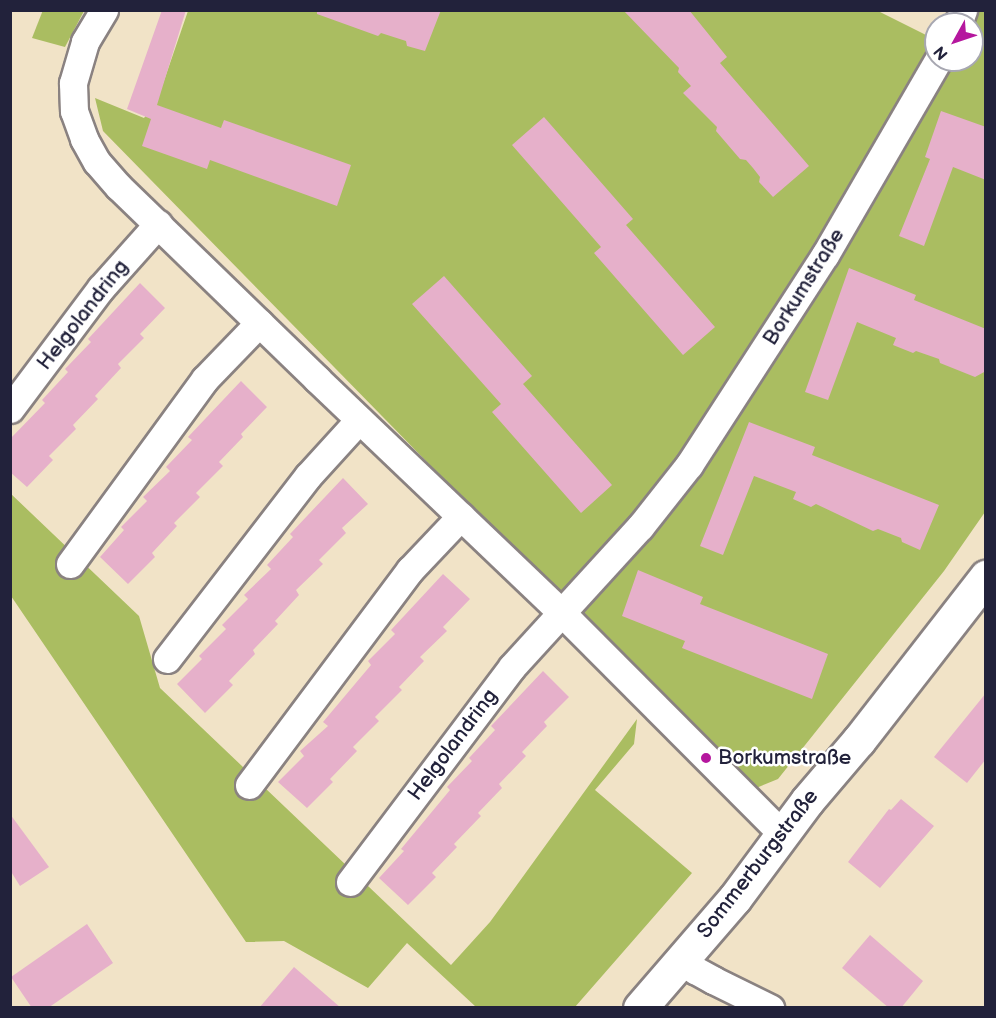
<!DOCTYPE html>
<meta charset="utf-8">
<style>
body{margin:0}
#map{position:relative;width:996px;height:1018px;overflow:hidden;background:#f1e3c7;font-family:"Balsamiq Sans",sans-serif}
div>[style]{position:absolute}
[style*='--x']{left:calc(var(--x)*1px);top:calc(var(--y)*1px);width:calc(var(--w)*1px);rotate:calc(var(--a)*1deg)}
.green>*{inset:0;background:#aabd61}
.building>*{inset:0;background:#e6b0ca}
.roads{filter:drop-shadow(2px 0 #8a8281) drop-shadow(-2px 0 #8a8281) drop-shadow(0 2px #8a8281) drop-shadow(0 -2px #8a8281)}
.minor>*{height:27px;margin:-13.5px;padding:0 13.5px;transform-origin:13.5px;border-radius:13.5px;background:#fff}
.tertiary>*{height:33px;margin:-16.5px;padding:0 16.5px;transform-origin:16.5px;border-radius:16.5px;background:#fff}
.dots>*{width:16px;height:16px;translate:-50% -50%;box-sizing:border-box;border:3px solid #fff;border-radius:50%}
span{translate:-50% -50%;white-space:nowrap;text-align:center;line-height:1.15;-webkit-text-stroke:5px #fff;paint-order:stroke}
.street-label{font-size:21px;color:#22223b}
.poi-label{font-size:21px;color:#22223b}
.left{translate:0 -50%;text-align:left}
.frame{position:absolute;inset:0;border:12px solid #22223b;pointer-events:none}
.north{position:absolute;left:924px;top:12px;width:60px;height:60px;box-sizing:border-box;background:#fff;border:2px solid #a7a7b1;border-radius:50%;rotate:230deg;font-size:16px;font-weight:700;line-height:24px;text-align:center;color:#22223b}
.north::after{content:'';display:block;margin:auto;width:21px;height:27px;background:#b5179e;clip-path:polygon(50% 0,100% 100%,50% 72%,0 100%)}
</style>
<div id="map">
<div class="green">
<i style="clip-path:polygon(43px 10px,84px 11px,65px 47px,32px 38px)"></i>
<i style="clip-path:polygon(188px 11px,878px 11px,936px 40px,936px 60px,972px 60px,972px 24px,952px 11px,985px 11px,985px 512px,944px 571px,778px 779px,749px 791px,103px 131px,95px 98px,144px 118px,157px 101px)"></i>
<i style="clip-path:polygon(10px 493px,139px 616px,160px 688px,451px 965px,490px 922px,637px 719px,634px 744px,595px 790px,692px 873px,575px 1007px,476px 1007px,407px 943px,368px 988px,284px 941px,246px 942px,11px 596px)"></i>
</div>
<div class="building">
<i style="clip-path:polygon(162px 10px,186px 10px,157px 105px,221px 128px,224px 120px,351px 165px,337px 206px,210px 160px,207px 169px,142px 146px,151px 119px,127px 109px)"></i>
<i style="clip-path:polygon(317px 10px,441px 10px,425px 51px,407px 46px,406px 41px,381px 33px,378px 36px,317px 14px)"></i>
<i style="clip-path:polygon(623px 10px,689px 10px,727px 57px,720px 63px,809px 166px,773px 197px,759px 182px,760px 177px,753px 168px,746px 160px,740px 159px,716px 131px,717px 127px,683px 93px,691px 86px,678px 72px,679px 68px)"></i>
<i style="clip-path:polygon(941px 111px,986px 127px,986px 180px,953px 167px,924px 246px,899px 236px,930px 159px,925px 157px)"></i>
<i style="clip-path:polygon(544px 117px,633px 219px,626px 225px,715px 327px,683px 355px,594px 253px,601px 247px,512px 145px)"></i>
<i style="clip-path:polygon(849px 268px,916px 295px,914px 300px,986px 329px,986px 371px,975px 377px,940px 363px,939px 359px,916px 351px,913px 353px,893px 345px,896px 338px,857px 322px,828px 400px,805px 392px)"></i>
<i style="clip-path:polygon(444px 276px,532px 376px,523px 384px,612px 485px,581px 513px,492px 412px,501px 404px,412px 304px)"></i>
<i style="clip-path:polygon(140px 283px,165px 308px,140px 334px,144px 338px,118px 364px,121px 368px,95px 396px,98px 399px,73px 425px,76px 429px,49px 456px,53px 460px,27px 487px,10px 472px,10px 439px,45px 403px,42px 400px,68px 372px,65px 369px,91px 342px,88px 339px)"></i>
<i style="clip-path:polygon(241px 381px,267px 407px,241px 434px,243px 437px,219px 462px,223px 466px,196px 493px,200px 497px,174px 523px,177px 526px,152px 553px,155px 557px,128px 584px,100px 557px,124px 530px,121px 527px,147px 501px,143px 497px,170px 471px,166px 467px,192px 440px,188px 437px)"></i>
<i style="clip-path:polygon(749px 422px,815px 447px,812px 455px,939px 505px,920px 550px,902px 542px,901px 538px,878px 529px,873px 531px,816px 504px,811px 507px,793px 499px,796px 492px,754px 476px,723px 555px,700px 546px)"></i>
<i style="clip-path:polygon(343px 478px,368px 504px,342px 528px,346px 533px,319px 560px,323px 564px,296px 590px,299px 595px,275px 621px,278px 624px,253px 650px,255px 654px,229px 681px,233px 685px,205px 713px,177px 684px,202px 659px,199px 656px,226px 629px,222px 625px,248px 599px,244px 595px,271px 569px,267px 565px,293px 537px,290px 534px)"></i>
<i style="clip-path:polygon(638px 570px,703px 597px,700px 604px,828px 654px,812px 699px,682px 648px,685px 641px,622px 616px)"></i>
<i style="clip-path:polygon(443px 574px,470px 599px,443px 627px,447px 631px,420px 657px,424px 661px,399px 687px,402px 690px,375px 717px,379px 721px,353px 747px,357px 751px,330px 779px,333px 782px,307px 808px,278px 782px,304px 756px,300px 751px,328px 726px,323px 722px,371px 665px,368px 661px,395px 634px,391px 630px)"></i>
<i style="clip-path:polygon(543px 671px,569px 697px,544px 722px,547px 726px,522px 752px,526px 756px,499px 784px,502px 788px,478px 813px,481px 816px,454px 844px,457px 847px,432px 873px,436px 877px,408px 905px,379px 878px,404px 851px,401px 849px,450px 790px,447px 787px,472px 761px,469px 758px,495px 730px,491px 726px)"></i>
<i style="clip-path:polygon(986px 693px,986px 759px,967px 783px,934px 757px)"></i>
<i style="clip-path:polygon(901px 799px,934px 826px,880px 888px,848px 862px,889px 809px,891px 810px)"></i>
<i style="clip-path:polygon(10px 814px,49px 867px,20px 886px,10px 870px)"></i>
<i style="clip-path:polygon(87px 924px,113px 963px,48px 1008px,32px 1008px,11px 977px)"></i>
<i style="clip-path:polygon(870px 935px,923px 981px,901px 1008px,889px 1008px,842px 968px)"></i>
<i style="clip-path:polygon(294px 967px,341px 1008px,259px 1008px)"></i>
</div>
<div class="roads">
<div class="minor">
<i style="--x:104;--y:10;--w:37;--a:121"></i>
<i style="--x:85;--y:42;--w:43;--a:106.3"></i>
<i style="--x:73;--y:83;--w:28;--a:88"></i>
<i style="--x:74;--y:111;--w:30;--a:70"></i>
<i style="--x:84;--y:139;--w:26;--a:61"></i>
<i style="--x:97;--y:162;--w:33;--a:49"></i>
<i style="--x:119;--y:187;--w:276;--a:44.1"></i>
<i style="--x:317;--y:379;--w:339;--a:43.7"></i>
<i style="--x:562;--y:613;--w:312;--a:45.1"></i>
<i style="--x:958;--y:24;--w:15;--a:-70"></i>
<i style="--x:10;--y:409;--w:151;--a:-53.1"></i>
<i style="--x:101;--y:288;--w:86;--a:-48.3"></i>
<i style="--x:70;--y:564;--w:229;--a:-53.9"></i>
<i style="--x:205;--y:379;--w:78;--a:-46"></i>
<i style="--x:167;--y:659;--w:231;--a:-52.4"></i>
<i style="--x:308;--y:476;--w:76;--a:-47.7"></i>
<i style="--x:249;--y:785;--w:269;--a:-53.2"></i>
<i style="--x:410;--y:570;--w:74;--a:-46.6"></i>
<i style="--x:350;--y:882;--w:269;--a:-53"></i>
<i style="--x:512;--y:667;--w:190;--a:-47.6"></i>
<i style="--x:640;--y:527;--w:79;--a:-51.7"></i>
<i style="--x:689;--y:465;--w:250;--a:-57.1"></i>
<i style="--x:825;--y:255;--w:225;--a:-59.9"></i>
<i style="--x:682;--y:958;--w:18;--a:43"></i>
<i style="--x:695;--y:970;--w:21;--a:29"></i>
<i style="--x:713;--y:980;--w:64;--a:26.2"></i>
</div>
<div class="tertiary">
<i style="--x:640;--y:1008;--w:145;--a:-49.2"></i>
<i style="--x:735;--y:898;--w:121;--a:-53.4"></i>
<i style="--x:807;--y:801;--w:80;--a:-49.6"></i>
<i style="--x:859;--y:740;--w:207;--a:-52.1"></i>
</div>
</div>
<div class="dots">
<i style="left:706px;top:758px;background:#b5179e"></i>
</div>
<div class="street-label">
<span style="left:804px;top:287px;rotate:-58deg">Borkumstraße</span>
<span style="left:83px;top:315px;rotate:-52deg">Helgolandring</span>
<span style="left:453px;top:745px;rotate:-53deg">Helgolandring</span>
<span style="left:758px;top:864px;rotate:-52deg">Sommerburgstraße</span>
</div>
<div class="poi-label">
<span class="left" style="left:718px;top:758px">Borkumstraße</span>
</div>
<div class="frame"></div>
<div class="north">N</div>
</div>
